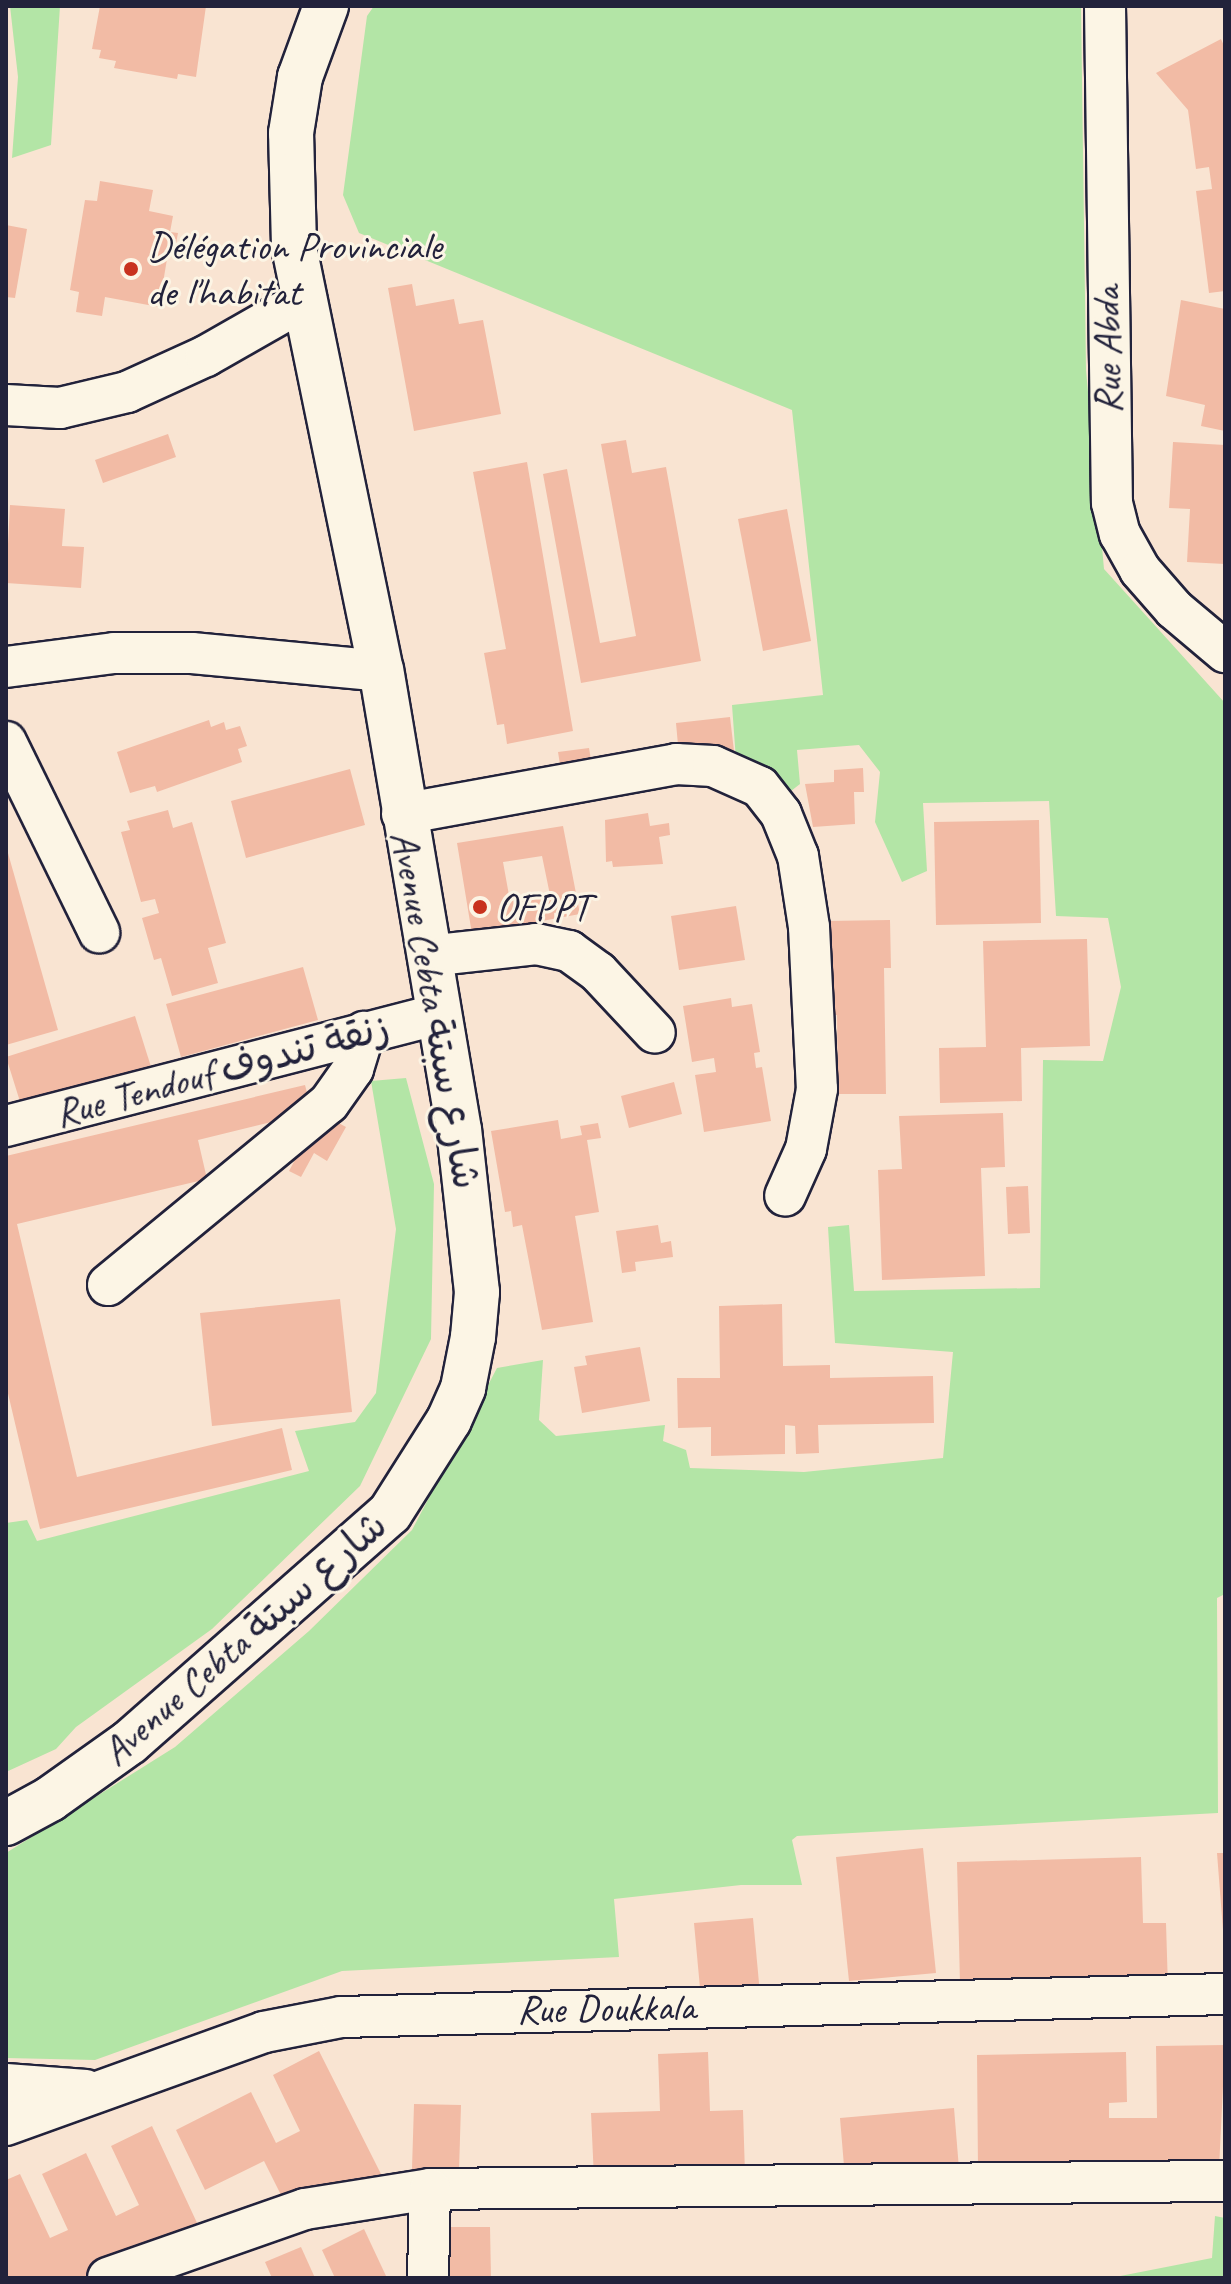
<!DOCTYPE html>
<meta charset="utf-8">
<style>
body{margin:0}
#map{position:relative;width:1231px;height:2284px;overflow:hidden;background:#f9e4d2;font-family:Caveat,"Playpen Sans Arabic",sans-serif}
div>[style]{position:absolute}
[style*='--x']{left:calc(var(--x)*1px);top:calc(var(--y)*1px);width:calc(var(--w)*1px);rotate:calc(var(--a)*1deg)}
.green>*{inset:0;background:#b3e5a6}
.building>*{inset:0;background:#f2bba5}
.roads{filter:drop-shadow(2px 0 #22223b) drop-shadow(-2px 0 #22223b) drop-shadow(0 2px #22223b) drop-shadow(0 -2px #22223b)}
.minor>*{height:40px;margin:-20px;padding:0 20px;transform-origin:20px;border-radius:20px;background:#fcf5e5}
.tertiary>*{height:44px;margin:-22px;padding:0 22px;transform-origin:22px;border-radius:22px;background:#fcf5e5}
.dots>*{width:22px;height:22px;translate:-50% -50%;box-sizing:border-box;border:4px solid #fcf5e5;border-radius:50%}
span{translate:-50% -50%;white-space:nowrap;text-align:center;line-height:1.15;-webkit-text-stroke:6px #fcf5e5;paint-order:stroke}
.poi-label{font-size:40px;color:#22223b}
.left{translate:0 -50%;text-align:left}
.street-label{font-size:40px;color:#22223b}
.frame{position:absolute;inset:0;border:8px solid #22223b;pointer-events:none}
</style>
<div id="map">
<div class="green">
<i style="clip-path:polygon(10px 6px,60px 6px,51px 145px,12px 158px,18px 77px)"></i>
<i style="clip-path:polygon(374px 6px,1081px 6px,1086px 370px,1104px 569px,1225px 703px,1225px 1594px,1217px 1598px,1218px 1813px,797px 1836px,792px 1840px,802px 1885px,741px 1885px,614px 1899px,619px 1957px,342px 1971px,95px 2060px,6px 2058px,6px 1853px,175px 1747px,309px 1631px,412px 1530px,497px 1368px,543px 1360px,539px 1420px,556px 1436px,665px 1425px,663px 1441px,686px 1450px,690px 1468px,804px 1472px,943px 1458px,953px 1352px,835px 1343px,828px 1227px,849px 1225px,854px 1291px,1040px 1288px,1043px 1060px,1103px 1061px,1121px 987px,1108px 918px,1056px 916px,1049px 801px,923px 803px,927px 871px,902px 882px,875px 822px,880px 772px,859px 745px,797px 750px,800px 784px,791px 791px,736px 760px,732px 705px,823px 695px,792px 410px,359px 233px,343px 195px,367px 16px)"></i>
<i style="clip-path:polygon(406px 1078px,434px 1184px,431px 1339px,360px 1486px,212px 1629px,76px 1727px,56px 1749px,6px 1772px,6px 1523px,27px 1520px,37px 1541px,309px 1471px,295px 1431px,355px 1422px,376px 1393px,396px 1229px,371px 1081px)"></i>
<i style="clip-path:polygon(1215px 2216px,1225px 2218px,1225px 2278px,1110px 2278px,1212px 2258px)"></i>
</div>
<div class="building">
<i style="clip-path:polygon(100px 6px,206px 6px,196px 77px,178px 74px,177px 79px,114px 68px,116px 61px,99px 58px,101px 50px,92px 49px)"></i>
<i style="clip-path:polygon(1221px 39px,1225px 48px,1225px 291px,1209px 293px,1196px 191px,1212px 189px,1209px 167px,1196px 169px,1188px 110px,1156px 73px)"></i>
<i style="clip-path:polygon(100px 181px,153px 190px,149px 211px,173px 216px,170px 232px,178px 233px,174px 254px,168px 253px,159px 307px,105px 297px,102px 316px,76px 312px,79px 292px,70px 290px,85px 200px,97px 201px)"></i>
<i style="clip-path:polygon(6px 225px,27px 229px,15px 298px,6px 297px)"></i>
<i style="clip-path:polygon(412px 284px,416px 306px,454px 299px,459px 324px,483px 320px,501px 414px,414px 431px,388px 288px)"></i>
<i style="clip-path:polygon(1181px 300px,1225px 309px,1225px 431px,1201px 426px,1205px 405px,1166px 396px)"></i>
<i style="clip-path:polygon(168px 434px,176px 457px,103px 483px,95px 460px)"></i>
<i style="clip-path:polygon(626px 440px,632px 473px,666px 467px,701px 661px,581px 683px,543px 474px,567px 469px,600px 643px,636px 636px,601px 444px)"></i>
<i style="clip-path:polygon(1173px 442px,1225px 445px,1225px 564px,1187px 562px,1190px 509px,1169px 508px)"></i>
<i style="clip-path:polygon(527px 462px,573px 731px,507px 744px,504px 724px,497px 725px,484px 653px,506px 649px,473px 472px)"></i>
<i style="clip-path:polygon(10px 505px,65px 509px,62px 546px,84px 547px,81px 588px,6px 583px)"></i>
<i style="clip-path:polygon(787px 509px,811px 641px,763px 651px,738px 519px)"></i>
<i style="clip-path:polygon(730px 717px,734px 751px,679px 756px,676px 723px)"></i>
<i style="clip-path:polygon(209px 720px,211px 727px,224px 722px,226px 730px,240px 726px,247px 746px,238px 749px,242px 762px,157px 792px,155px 786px,130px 793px,117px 752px)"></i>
<i style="clip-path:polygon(589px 748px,593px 772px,562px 777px,558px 752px)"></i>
<i style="clip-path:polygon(863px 768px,864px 792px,854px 792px,855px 824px,813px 827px,805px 784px,834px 782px,834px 770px)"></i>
<i style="clip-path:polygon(350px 769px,365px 825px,246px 858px,231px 801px)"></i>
<i style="clip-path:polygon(168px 810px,173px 828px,192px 822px,226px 943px,208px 948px,218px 983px,172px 996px,161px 958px,154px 960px,142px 918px,159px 913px,155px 899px,141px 902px,121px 832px,130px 830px,127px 821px)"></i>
<i style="clip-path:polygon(648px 813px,650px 826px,669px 823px,670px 835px,659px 837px,663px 864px,613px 867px,612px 861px,606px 862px,605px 820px)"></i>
<i style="clip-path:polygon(1039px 820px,1041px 923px,936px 925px,934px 822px)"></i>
<i style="clip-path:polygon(evenodd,563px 826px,580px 914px,472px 934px,457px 843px,563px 826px,542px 856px,550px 895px,510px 901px,503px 862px,542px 856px)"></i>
<i style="clip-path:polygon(6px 846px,58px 1030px,6px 1045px)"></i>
<i style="clip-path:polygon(736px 906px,745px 960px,679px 970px,671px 916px)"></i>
<i style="clip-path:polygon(890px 920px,891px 968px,884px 968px,886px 1094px,838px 1094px,837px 1015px,828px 1015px,827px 921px)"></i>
<i style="clip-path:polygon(1087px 939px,1090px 1046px,1021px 1048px,1022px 1101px,940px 1103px,939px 1048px,986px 1047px,983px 941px)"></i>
<i style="clip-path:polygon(303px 967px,318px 1020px,181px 1057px,166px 1004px)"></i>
<i style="clip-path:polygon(731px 998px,732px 1007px,752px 1004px,760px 1052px,754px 1053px,756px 1068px,762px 1067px,771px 1121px,704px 1132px,695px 1075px,716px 1072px,714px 1058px,692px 1062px,683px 1006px)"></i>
<i style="clip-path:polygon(135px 1016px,152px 1070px,23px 1111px,6px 1057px)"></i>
<i style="clip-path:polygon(674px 1082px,682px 1114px,629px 1128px,621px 1096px)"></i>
<i style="clip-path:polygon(305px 1085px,312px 1112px,198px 1140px,207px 1179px,17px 1224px,77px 1477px,282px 1428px,292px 1470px,40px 1529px,6px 1385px,6px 1156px)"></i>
<i style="clip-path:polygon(320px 1113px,346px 1127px,327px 1161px,314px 1153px,301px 1177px,289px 1171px)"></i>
<i style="clip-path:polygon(1003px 1113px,1005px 1167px,981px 1168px,985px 1276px,882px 1280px,878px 1170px,902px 1169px,899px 1116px)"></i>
<i style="clip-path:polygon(558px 1120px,561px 1139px,582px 1135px,580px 1126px,598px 1123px,601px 1138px,587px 1140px,599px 1212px,575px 1216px,593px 1322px,542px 1330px,522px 1225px,513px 1227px,511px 1211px,505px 1212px,491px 1131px)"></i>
<i style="clip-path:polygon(1028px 1186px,1030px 1233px,1008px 1234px,1006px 1187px)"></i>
<i style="clip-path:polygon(658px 1225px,661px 1243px,671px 1241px,673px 1257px,635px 1262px,636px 1271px,622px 1273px,616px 1231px)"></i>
<i style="clip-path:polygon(340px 1299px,352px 1412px,212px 1426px,200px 1313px)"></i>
<i style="clip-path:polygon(782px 1304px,783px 1366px,830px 1365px,830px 1378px,933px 1376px,934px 1423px,818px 1425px,819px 1453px,796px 1454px,795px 1426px,785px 1425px,785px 1454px,711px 1456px,711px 1427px,678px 1428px,677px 1378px,720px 1378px,719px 1306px)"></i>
<i style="clip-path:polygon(640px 1347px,650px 1401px,582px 1413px,574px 1367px,587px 1365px,585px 1356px)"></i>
<i style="clip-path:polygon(923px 1848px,936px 1973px,849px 1981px,836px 1857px)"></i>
<i style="clip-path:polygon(1217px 1853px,1225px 1853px,1225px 1930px,1223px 1930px)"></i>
<i style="clip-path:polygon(1141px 1857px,1143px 1923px,1166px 1923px,1168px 1988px,960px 1984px,957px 1862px)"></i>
<i style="clip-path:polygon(753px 1918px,760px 1994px,701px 1999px,694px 1923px)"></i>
<i style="clip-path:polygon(1225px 2045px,1219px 2169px,978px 2171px,977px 2055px,1126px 2052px,1127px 2102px,1109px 2103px,1109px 2118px,1157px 2118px,1156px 2046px)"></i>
<i style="clip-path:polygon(319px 2051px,381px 2174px,293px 2219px,264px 2161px,205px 2190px,176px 2130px,251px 2092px,276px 2143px,300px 2131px,273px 2075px)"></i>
<i style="clip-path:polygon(708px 2052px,710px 2111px,743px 2110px,745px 2174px,594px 2179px,591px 2113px,660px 2111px,658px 2054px)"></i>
<i style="clip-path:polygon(414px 2104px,461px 2105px,459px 2171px,412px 2169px)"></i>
<i style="clip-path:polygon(954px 2108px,959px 2169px,845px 2178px,840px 2118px)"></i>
<i style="clip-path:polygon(152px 2126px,198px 2225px,89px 2278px,6px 2278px,6px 2180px,20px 2174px,50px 2238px,68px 2230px,42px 2174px,86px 2153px,116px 2216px,139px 2205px,111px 2146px)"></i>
<i style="clip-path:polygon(445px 2227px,490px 2227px,491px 2278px,446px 2278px)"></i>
<i style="clip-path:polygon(364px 2229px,387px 2278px,335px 2278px,322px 2250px)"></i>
<i style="clip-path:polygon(301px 2247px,315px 2278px,272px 2278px,265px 2262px)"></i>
</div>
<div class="roads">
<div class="minor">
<i style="--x:1105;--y:6;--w:497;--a:89.2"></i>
<i style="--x:1112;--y:503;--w:32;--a:76"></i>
<i style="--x:1120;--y:534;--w:41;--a:60.9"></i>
<i style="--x:1140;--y:570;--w:52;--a:48.9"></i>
<i style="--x:1174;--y:609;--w:67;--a:40.1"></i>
<i style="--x:6;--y:405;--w:54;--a:3.2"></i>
<i style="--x:60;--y:408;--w:69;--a:-13.4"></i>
<i style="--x:127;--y:392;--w:87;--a:-24.5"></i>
<i style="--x:206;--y:356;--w:115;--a:-29.7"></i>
<i style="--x:6;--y:667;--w:109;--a:-7.4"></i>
<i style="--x:114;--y:653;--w:78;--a:0"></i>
<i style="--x:192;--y:653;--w:190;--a:5.4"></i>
<i style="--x:6;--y:742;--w:212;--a:63.9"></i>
<i style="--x:402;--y:814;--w:279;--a:-10.3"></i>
<i style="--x:676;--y:764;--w:37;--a:3"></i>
<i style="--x:713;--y:766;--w:51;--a:24.1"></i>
<i style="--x:760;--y:787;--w:34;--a:52"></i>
<i style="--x:781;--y:814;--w:45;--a:68"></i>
<i style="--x:798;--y:856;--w:72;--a:81.2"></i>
<i style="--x:809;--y:927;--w:162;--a:87.2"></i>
<i style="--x:817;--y:1089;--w:61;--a:100.4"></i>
<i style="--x:806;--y:1149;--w:51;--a:114.1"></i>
<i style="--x:428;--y:956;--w:109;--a:-6.3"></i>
<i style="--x:536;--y:944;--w:34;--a:12"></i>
<i style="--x:569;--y:951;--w:36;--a:36"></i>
<i style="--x:598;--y:972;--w:83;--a:46.9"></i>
<i style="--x:6;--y:1126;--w:446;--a:-14.5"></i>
<i style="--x:108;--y:1285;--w:286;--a:-39.5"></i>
<i style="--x:329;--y:1103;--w:42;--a:-54.8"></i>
<i style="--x:353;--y:1069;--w:39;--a:-73"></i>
<i style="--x:6;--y:2084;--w:80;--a:4.3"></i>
<i style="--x:6;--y:2125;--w:274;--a:-19.8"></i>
<i style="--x:264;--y:2032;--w:78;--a:-11"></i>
<i style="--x:341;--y:2017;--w:884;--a:-1.49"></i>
<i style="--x:108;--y:2278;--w:209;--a:-19.3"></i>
<i style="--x:305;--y:2209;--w:127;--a:-9.1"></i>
<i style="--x:430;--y:2189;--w:795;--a:-0.58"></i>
<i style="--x:428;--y:2278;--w:89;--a:-88.7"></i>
</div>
<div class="tertiary">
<i style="--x:6;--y:1823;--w:50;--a:-28.6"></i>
<i style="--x:50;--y:1799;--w:98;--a:-35.5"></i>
<i style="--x:130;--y:1742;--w:346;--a:-41.4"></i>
<i style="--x:390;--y:1513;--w:110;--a:-57.6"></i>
<i style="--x:449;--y:1420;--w:35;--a:-66"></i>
<i style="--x:463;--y:1388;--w:52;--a:-78.9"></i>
<i style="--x:473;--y:1337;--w:45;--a:-84.9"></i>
<i style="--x:477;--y:1292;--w:163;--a:-96.3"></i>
<i style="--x:459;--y:1130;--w:466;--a:-99.6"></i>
<i style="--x:381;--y:671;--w:434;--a:-101.6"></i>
<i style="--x:294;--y:246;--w:113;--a:-91.5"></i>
<i style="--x:291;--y:133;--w:57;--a:-80.9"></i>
<i style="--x:300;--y:77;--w:76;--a:-69.9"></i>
</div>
</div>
<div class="dots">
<i style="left:131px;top:269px;background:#c8321e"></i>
<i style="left:480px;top:907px;background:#c8321e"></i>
</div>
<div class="poi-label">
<span class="left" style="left:147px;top:269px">Délégation Provinciale<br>de l'habitat</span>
<span class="left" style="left:496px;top:907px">OFPPT</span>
</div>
<div class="street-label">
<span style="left:1107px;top:350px;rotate:-91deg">Rue Abda</span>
<span style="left:436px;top:1010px;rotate:80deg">Avenue Cebta شارع سبتة</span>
<span style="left:222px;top:1070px;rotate:-15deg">Rue Tendouf زنقة تندوف</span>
<span style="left:244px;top:1638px;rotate:-41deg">Avenue Cebta شارع سبتة</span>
<span style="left:606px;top:2008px;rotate:-1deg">Rue Doukkala</span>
</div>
<div class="frame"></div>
</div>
